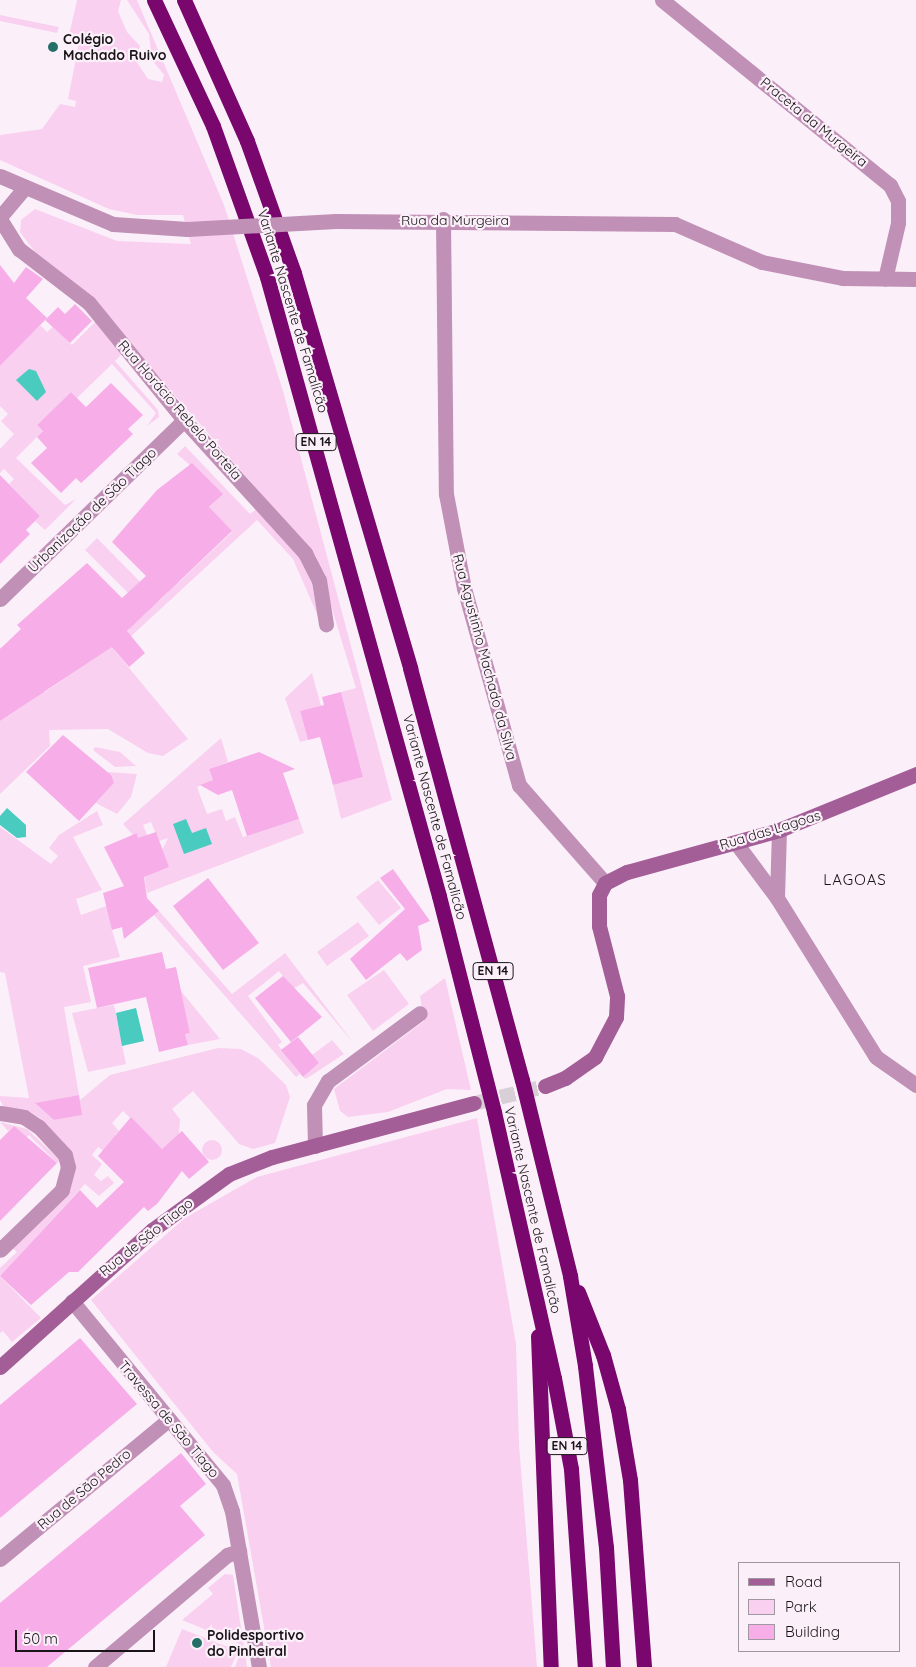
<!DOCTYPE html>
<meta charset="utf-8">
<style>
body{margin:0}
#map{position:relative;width:916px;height:1667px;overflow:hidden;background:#fbf0f9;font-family:Quicksand,sans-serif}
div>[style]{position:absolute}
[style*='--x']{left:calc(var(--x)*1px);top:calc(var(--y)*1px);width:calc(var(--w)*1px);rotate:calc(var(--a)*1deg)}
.green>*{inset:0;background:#f9d0f0}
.round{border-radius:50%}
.water>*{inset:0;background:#49cbc0}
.building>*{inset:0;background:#f6ade8}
.secondary-tunnel>*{height:15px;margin-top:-7.5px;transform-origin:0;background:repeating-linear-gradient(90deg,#d9cfd7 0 15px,transparent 0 23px)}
.street>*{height:15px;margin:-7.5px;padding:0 7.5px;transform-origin:7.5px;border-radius:7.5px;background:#c090b6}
.secondary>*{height:15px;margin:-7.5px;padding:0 7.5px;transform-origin:7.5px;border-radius:7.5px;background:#a35e97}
.highway>*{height:15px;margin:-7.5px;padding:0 7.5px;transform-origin:7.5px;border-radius:7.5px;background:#79076d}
.street-bridge>*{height:15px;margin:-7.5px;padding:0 7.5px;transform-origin:7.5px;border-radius:7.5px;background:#c090b6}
.dots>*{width:14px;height:14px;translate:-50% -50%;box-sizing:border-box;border:2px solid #fbf0f9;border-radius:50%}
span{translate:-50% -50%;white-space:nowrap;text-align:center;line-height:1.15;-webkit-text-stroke:4.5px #fbf0f9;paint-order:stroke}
.shield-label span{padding:1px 4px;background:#fbf0f9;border:1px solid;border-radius:4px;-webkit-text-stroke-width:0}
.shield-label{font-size:12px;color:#181417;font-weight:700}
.poi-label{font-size:14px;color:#181417;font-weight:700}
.left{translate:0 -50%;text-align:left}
.street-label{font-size:14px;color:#181417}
.neighbourhood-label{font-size:15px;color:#181417;letter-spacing:1px}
.legend{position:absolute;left:738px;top:1562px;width:162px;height:90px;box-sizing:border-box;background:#fbf0f9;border:1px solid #a0989f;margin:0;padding:6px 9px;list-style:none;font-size:15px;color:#181417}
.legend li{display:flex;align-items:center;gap:10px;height:25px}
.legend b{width:25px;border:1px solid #a0989f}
.scale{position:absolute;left:15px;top:1630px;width:140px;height:22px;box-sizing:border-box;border:2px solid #181417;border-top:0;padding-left:6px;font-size:15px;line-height:18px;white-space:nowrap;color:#181417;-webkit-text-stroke:4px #fbf0f9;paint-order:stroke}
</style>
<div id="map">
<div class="green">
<i style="clip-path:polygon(77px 0,121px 0,118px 11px,127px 32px,140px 46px,136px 61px,148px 79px,162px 82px,164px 75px,152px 60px,149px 34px,127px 0,137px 0,224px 205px,283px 391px,392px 800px,341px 819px,333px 785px,363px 777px,341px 692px,356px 688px,316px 556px,93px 302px,40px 259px,20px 232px,21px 220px,35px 209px,117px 241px,191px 244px,183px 215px,137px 215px,109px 209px,0 160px,0 135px,42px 129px,60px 104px,75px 107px,76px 101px,68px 99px,80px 38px,69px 35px)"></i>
<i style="clip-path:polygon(0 15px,59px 27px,57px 33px,0 21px)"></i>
<i style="clip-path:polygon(96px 321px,122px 354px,115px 361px,158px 410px,159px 417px,147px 426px,156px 413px,112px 364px,77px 398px,71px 392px,37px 425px,43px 431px,16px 458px,65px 505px,76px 499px,45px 530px,35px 521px,40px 516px,9px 484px,14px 479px,4px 469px,0 473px,0 449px,14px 434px,1px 421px,8px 414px,0 406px,0 366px,40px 325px,47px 332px,53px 327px,72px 345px)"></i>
<i style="clip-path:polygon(185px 446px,250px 514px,258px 508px,300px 556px,314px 582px,318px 616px,293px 559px,257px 520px,115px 651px,188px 739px,163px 756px,148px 753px,108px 729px,49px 730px,50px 746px,0 794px,0 721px,33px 699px,0 666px,0 647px,45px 692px,108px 649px,129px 630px,123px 601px,140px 618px,147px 612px,85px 550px,97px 538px,159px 601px,168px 592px,149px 572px,171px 574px,179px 582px,232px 532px,209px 508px,222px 493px,177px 454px)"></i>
<i style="clip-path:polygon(312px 673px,321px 706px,300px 711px,308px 740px,300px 742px,285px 698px)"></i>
<i style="clip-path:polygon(evenodd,221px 738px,228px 762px,209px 769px,213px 780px,197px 787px,207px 814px,222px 809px,226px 821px,235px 817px,243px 837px,299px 819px,304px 833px,147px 893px,137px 833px,133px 835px,123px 824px,221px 738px,151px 822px,159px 841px,168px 838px,162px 850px,169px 867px,155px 872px,154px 852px,143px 825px,151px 822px)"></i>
<i style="clip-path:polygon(95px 747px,120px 752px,136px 766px,115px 767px,93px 750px)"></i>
<i style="clip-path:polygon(108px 772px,137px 774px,131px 797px,117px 814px,96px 803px,114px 783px)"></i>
<i style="clip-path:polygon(97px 811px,103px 825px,73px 837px,102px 890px,76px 899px,81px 915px,115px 903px,112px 930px,120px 957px,83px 966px,91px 1002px,64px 1007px,79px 1095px,36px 1103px,54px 1120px,81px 1115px,80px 1100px,110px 1075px,218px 1048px,241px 1049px,258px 1058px,286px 1085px,290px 1097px,275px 1143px,253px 1149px,239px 1144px,193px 1091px,172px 1109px,180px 1119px,179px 1135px,162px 1149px,123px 1111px,112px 1123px,119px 1131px,115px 1135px,143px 1157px,108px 1154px,98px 1147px,92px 1155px,102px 1164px,94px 1175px,101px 1181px,108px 1176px,114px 1183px,99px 1196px,85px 1184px,0 1276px,41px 1318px,12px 1342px,3px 1331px,0 1333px,0 1268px,17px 1252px,12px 1248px,68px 1192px,74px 1166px,63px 1142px,40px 1118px,25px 1109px,4px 1108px,0 1100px,0 1096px,29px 1098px,5px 973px,0 972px,0 827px,51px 864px,58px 856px,49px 848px,59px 835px)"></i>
<i style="clip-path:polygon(378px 880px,401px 908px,379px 925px,356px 897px)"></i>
<i style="clip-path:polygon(159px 911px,232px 994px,285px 953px,355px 1045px,303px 983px,293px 989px,279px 971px,248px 996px,282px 1042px,278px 1045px,300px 1074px,296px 1077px,154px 915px)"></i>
<i style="clip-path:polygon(358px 922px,369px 936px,327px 966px,317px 952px)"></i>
<i style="clip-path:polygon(384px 970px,409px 1004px,373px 1031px,347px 995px)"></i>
<i style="clip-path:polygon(445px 978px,471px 1090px,447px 1089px,388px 1112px,348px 1117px,340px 1111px,334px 1089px,424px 1021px,420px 996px)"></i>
<i style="clip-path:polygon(181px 991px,220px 1039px,188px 1045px,185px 1034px,190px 1033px)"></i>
<i style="clip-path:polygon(114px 1005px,126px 1064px,88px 1072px,72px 1013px)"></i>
<i style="clip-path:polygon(332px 1040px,344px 1054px,306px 1079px,303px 1077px,319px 1063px,312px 1055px)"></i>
<i style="clip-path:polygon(477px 1118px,516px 1344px,519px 1445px,537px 1667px,271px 1667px,237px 1474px,213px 1452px,91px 1300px,185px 1218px,257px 1177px)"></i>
<i style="clip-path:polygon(0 1122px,27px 1129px,60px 1160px,57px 1163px,29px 1135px,26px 1138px,14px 1126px,8px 1131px)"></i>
<i class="round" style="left:202px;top:1140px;width:20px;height:20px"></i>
<i style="clip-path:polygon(225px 1574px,233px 1575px,247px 1667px,235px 1667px,241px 1651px,238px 1643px,182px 1620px,213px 1594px,208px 1588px)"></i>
<i style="clip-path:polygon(182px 1629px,238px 1651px,231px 1667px,166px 1667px)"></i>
</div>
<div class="water">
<i style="clip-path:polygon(29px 369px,36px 371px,46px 392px,37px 401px,16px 380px)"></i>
<i style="clip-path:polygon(7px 808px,26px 825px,26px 837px,17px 838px,0 825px,0 816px)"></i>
<i style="clip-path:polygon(186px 819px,192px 833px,206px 828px,212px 844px,184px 854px,173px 824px)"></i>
<i style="clip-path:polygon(136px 1008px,144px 1041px,122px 1046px,116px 1013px)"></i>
</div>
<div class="building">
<i style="clip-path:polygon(0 265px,14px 283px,26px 267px,43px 279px,26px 298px,47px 318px,0 366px)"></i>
<i style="clip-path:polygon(75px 304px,92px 321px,70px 343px,45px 320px,58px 307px,65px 314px)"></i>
<i style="clip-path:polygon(111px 383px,143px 415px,128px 429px,133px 434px,91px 474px,81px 483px,76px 478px,61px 493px,31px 463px,47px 448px,37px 437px,43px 431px,37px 425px,71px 392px,86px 407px)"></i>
<i style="clip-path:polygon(192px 463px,223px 494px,209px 507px,232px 531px,127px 631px,145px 653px,129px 667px,112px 647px,0 721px,0 649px,21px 629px,17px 625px,87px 563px,122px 598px,146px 576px,112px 542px,157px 490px)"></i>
<i style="clip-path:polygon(0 475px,40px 516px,26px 530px,30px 534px,0 564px)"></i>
<i style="clip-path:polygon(341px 692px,363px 777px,333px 785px,320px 737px,308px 740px,300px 711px,324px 705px,322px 697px)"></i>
<i style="clip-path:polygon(63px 735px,111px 775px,114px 783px,79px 821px,26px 772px)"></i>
<i style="clip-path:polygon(259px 752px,295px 769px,283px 773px,299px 819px,247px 836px,232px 790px,218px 795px,200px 785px,213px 780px,209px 769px)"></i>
<i style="clip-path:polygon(156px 832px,169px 867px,144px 877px,147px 898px,159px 911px,124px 939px,122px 927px,112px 930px,103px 893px,124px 886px,104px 847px,137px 833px,138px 838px)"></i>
<i style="clip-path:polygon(393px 869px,430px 921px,418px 926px,422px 950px,407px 961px,400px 953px,366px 980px,350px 959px,405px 909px,380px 878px)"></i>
<i style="clip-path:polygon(208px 878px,259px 943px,223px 970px,173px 906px)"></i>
<i style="clip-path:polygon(162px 952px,166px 969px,176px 967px,190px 1033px,185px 1034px,188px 1045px,159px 1052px,146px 997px,97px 1008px,88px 968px)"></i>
<i style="clip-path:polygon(283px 976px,322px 1017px,291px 1042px,255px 998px)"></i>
<i style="clip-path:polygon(298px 1037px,319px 1063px,303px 1077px,281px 1050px)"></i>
<i style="clip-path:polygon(79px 1095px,82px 1115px,54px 1120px,35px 1103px)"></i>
<i style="clip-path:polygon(131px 1117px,162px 1149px,182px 1131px,209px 1162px,189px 1179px,182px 1171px,157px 1204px,148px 1211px,144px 1207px,78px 1272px,69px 1272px,31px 1305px,0 1276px,80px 1190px,97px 1208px,124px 1182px,98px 1156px)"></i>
<i style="clip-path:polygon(14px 1126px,57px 1163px,0 1221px,0 1140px)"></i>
<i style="clip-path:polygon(80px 1338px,137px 1404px,0 1518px,0 1405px)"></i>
<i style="clip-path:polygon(181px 1453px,206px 1484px,180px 1506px,205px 1535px,47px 1667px,0 1667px,0 1603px)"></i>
</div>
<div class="secondary-tunnel">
<i style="--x:478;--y:1102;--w:69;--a:-13.4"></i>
</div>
<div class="street">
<i style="--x:662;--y:0;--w:294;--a:39.1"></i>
<i style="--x:890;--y:185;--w:18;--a:63"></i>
<i style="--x:898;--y:201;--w:22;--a:90"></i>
<i style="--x:898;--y:223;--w:57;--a:103.1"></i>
<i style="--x:0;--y:176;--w:123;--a:23"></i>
<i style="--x:113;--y:224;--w:74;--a:3.9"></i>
<i style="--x:0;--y:217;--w:39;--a:-50"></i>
<i style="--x:0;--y:219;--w:36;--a:58"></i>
<i style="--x:19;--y:249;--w:88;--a:37.6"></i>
<i style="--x:89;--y:303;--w:151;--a:50.9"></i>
<i style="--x:184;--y:420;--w:180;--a:47.7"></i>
<i style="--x:305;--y:553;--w:30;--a:63"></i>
<i style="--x:319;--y:580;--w:45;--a:81"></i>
<i style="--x:443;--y:219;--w:275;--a:89.4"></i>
<i style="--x:446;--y:494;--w:96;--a:79.2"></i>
<i style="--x:464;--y:588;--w:205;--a:74.4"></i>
<i style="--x:519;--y:785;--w:130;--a:48.7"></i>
<i style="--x:336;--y:221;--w:339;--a:0.5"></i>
<i style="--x:675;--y:224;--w:95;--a:23.6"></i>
<i style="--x:762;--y:262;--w:83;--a:11.2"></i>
<i style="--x:843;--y:278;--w:73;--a:0.8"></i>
<i style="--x:0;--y:599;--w:257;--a:-44.2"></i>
<i style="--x:779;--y:830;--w:68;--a:91.7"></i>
<i style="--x:777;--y:898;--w:187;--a:58.1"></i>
<i style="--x:876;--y:1057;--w:49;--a:35"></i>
<i style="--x:736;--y:843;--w:69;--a:53.3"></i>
<i style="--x:0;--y:1113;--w:24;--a:9"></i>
<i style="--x:24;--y:1117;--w:18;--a:34"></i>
<i style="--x:39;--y:1127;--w:38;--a:47"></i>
<i style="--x:65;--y:1155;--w:12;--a:76"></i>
<i style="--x:68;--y:1167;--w:24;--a:105"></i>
<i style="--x:62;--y:1190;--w:86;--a:135.9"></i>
<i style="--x:315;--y:1146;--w:41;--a:-91.4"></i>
<i style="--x:314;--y:1105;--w:28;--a:-60"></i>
<i style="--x:328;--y:1081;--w:114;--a:-36.5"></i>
<i style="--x:72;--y:1301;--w:238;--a:50.6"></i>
<i style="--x:223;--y:1485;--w:28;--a:71"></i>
<i style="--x:232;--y:1511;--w:158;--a:80.2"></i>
<i style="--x:0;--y:1559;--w:219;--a:-39.6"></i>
<i style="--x:95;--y:1667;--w:173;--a:-40.3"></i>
<i style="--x:227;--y:1555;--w:13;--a:-18"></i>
</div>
<div class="secondary">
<i style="--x:545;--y:1086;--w:22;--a:-22"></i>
<i style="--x:565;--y:1078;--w:37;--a:-35"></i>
<i style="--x:595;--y:1057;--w:45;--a:-62.3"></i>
<i style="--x:616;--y:1017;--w:21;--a:-87"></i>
<i style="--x:617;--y:996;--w:72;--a:-104.4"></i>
<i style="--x:599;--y:926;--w:31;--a:-90"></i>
<i style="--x:599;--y:895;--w:13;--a:-63"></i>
<i style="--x:605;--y:883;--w:25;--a:-27"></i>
<i style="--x:627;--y:872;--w:158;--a:-15.4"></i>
<i style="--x:779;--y:830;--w:148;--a:-22.2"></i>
<i style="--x:0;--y:1367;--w:205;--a:-42"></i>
<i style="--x:152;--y:1230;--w:95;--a:-36"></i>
<i style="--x:229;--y:1174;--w:46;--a:-21.6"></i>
<i style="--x:272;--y:1157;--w:209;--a:-15"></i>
</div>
<div class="highway">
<i style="--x:154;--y:0;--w:139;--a:64.9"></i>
<i style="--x:213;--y:126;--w:160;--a:70.3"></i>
<i style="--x:267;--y:277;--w:642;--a:74.47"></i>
<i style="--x:439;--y:896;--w:223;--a:75.7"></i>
<i style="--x:494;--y:1112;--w:273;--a:77.3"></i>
<i style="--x:554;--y:1378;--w:93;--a:79.4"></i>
<i style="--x:571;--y:1469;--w:198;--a:86"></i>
<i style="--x:184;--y:0;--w:154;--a:65.9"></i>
<i style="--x:247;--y:141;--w:140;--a:70.4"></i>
<i style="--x:294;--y:273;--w:412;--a:73.6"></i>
<i style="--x:410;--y:668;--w:427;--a:74.8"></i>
<i style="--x:522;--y:1080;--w:202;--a:76.2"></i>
<i style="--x:570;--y:1276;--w:91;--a:80.5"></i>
<i style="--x:585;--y:1366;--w:182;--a:83.4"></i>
<i style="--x:606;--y:1547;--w:120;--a:86.7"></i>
<i style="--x:578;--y:1292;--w:68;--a:68.4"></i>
<i style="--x:603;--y:1355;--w:56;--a:74.5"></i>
<i style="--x:618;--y:1409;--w:72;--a:80.4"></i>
<i style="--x:630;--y:1480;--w:188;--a:85.7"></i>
<i style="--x:538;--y:1336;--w:331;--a:87.8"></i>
</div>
<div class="street-bridge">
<i style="--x:187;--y:229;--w:149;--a:-3.1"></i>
</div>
<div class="dots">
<i style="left:53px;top:47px;background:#256f69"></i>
<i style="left:197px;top:1643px;background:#256f69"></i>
</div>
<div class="shield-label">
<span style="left:316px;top:442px">EN 14</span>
<span style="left:493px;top:971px">EN 14</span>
<span style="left:567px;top:1446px">EN 14</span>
</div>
<div class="poi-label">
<span class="left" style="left:63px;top:47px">Colégio<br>Machado Ruivo</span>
<span class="left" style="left:207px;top:1643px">Polidesportivo<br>do Pinheiral</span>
</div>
<div class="street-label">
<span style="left:814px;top:122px;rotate:39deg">Praceta da Murgeira</span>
<span style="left:455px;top:220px">Rua da Murgeira</span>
<span style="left:293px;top:311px;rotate:73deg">Variante Nascente de Famalicão</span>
<span style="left:180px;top:410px;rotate:49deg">Rua Horácio Rebelo Portela</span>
<span style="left:92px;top:510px;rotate:-44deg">Urbanização de São Tiago</span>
<span style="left:485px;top:657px;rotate:75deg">Rua Agustinho Machado da Silva</span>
<span style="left:435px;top:817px;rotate:75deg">Variante Nascente de Famalicão</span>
<span style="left:770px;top:830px;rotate:-17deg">Rua das Lagoas</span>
<span style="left:533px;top:1210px;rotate:77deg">Variante Nascente de Famalicão</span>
<span style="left:146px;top:1237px;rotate:-39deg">Rua de São Tiago</span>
<span style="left:169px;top:1419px;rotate:50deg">Travessa de São Tiago</span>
<span style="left:84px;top:1489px;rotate:-40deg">Rua de São Pedro</span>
</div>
<div class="neighbourhood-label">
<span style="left:855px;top:880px">LAGOAS</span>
</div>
<ul class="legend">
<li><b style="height:6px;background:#a35e97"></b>Road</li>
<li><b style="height:14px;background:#f9d0f0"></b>Park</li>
<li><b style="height:14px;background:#f6ade8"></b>Building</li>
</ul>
<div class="scale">50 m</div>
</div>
